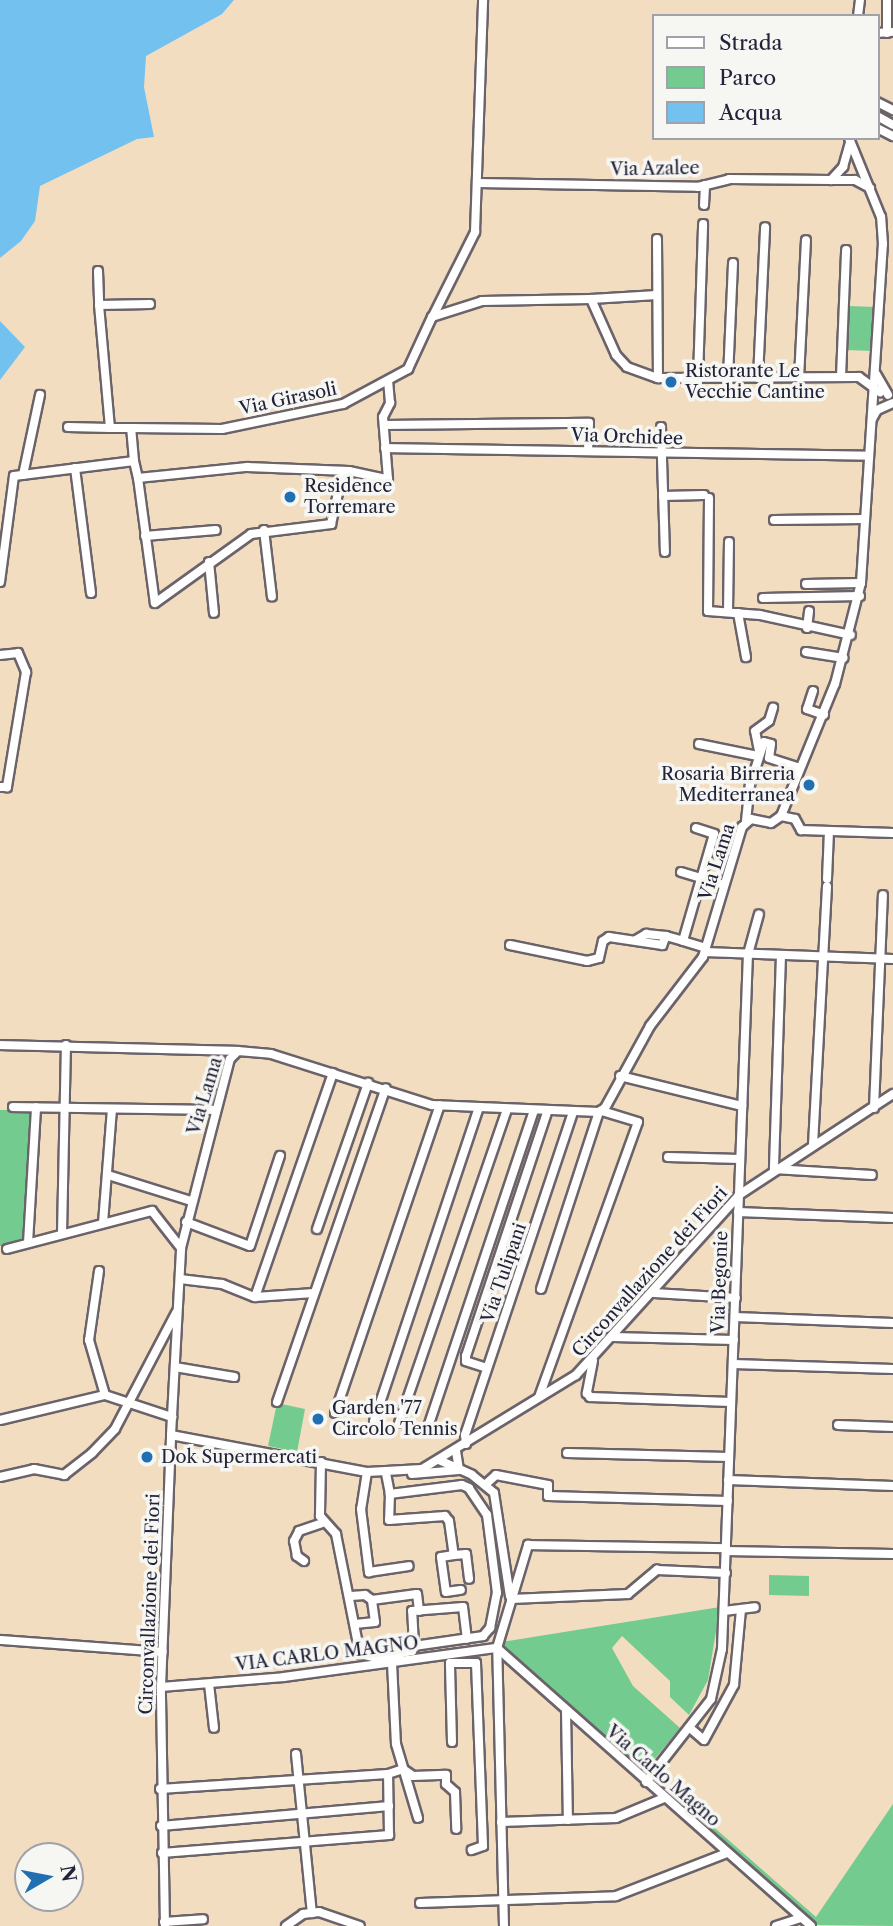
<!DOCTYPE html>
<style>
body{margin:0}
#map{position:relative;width:893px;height:1926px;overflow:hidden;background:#f2ddc1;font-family:"Libre Caslon Text",serif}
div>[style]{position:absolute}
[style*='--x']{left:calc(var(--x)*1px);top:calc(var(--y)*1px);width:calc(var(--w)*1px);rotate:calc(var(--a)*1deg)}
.green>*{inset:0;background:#74cb90}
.water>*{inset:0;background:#73c1ee}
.roads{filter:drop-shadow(2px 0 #6b636a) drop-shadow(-2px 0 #6b636a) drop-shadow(0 2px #6b636a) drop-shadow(0 -2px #6b636a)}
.minor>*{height:8px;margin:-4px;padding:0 4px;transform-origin:4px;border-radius:4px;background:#fff}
.dots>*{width:19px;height:19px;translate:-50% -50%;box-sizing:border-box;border:4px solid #f6f6f2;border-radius:50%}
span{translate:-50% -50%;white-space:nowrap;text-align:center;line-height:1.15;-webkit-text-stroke:7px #f6f6f2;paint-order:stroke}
.street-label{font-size:18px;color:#22223b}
.poi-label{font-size:18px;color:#22223b}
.left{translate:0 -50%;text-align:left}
.right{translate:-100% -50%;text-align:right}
.legend{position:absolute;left:652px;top:14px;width:228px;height:126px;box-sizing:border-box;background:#f6f6f2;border:2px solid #a1a1a9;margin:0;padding:9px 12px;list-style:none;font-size:21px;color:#22223b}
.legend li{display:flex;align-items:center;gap:14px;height:35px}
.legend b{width:35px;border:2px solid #a1a1a9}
.north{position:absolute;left:14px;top:1842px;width:70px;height:70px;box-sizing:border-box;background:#f6f6f2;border:2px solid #a1a1a9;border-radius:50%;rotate:80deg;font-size:19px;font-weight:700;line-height:28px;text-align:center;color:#22223b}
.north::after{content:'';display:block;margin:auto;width:24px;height:32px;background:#1f6fb2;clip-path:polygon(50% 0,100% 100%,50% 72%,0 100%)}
</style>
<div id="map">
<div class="green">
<i style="clip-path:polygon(849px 306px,875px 307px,873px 351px,846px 350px)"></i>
<i style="clip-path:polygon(0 1110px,38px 1110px,34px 1240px,0 1246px)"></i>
<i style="clip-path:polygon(277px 1403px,305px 1409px,297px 1452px,268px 1446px)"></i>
<i style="clip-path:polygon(769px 1575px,809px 1576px,809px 1596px,769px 1595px)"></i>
<i style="clip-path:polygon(720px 1607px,708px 1680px,689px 1715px,670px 1697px,670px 1681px,622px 1636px,612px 1648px,633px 1686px,680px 1728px,644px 1772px,514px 1658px,501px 1642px)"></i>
<i style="clip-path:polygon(668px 1787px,816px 1917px,893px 1804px,893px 1926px,818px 1925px,664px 1791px)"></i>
</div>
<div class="water">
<i style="clip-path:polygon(0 0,234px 0,222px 14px,146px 56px,144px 87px,154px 137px,137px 139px,40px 186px,35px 221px,21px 241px,0 258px)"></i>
<i style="clip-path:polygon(0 321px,25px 347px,0 380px)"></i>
</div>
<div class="roads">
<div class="minor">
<i style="--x:887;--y:0;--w:33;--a:90"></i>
<i style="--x:858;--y:16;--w:16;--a:-83"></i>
<i style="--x:877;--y:33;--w:16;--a:-4"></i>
<i style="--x:877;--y:102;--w:18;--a:27"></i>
<i style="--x:877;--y:116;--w:18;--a:29"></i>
<i style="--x:877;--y:128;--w:18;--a:27"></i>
<i style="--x:831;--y:180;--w:18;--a:-47"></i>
<i style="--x:843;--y:167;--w:25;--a:-74"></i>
<i style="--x:478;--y:183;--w:220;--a:1"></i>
<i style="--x:698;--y:187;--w:32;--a:-14"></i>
<i style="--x:729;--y:179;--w:102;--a:0.6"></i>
<i style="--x:831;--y:180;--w:24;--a:0"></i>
<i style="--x:855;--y:180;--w:17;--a:28"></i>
<i style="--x:704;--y:205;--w:20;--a:-87"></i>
<i style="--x:657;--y:239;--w:139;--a:89.6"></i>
<i style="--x:98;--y:271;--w:34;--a:88"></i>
<i style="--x:591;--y:299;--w:66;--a:-3.5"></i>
<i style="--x:433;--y:316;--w:94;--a:-63.4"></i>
<i style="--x:475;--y:232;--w:232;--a:-88"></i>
<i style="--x:876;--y:374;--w:24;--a:60"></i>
<i style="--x:841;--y:377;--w:127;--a:-87.7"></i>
<i style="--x:698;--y:378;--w:154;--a:-88.1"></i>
<i style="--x:728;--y:378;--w:115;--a:-87.5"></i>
<i style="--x:758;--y:378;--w:151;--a:-87.3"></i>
<i style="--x:799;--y:378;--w:138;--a:-87.1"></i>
<i style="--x:872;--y:419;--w:10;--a:-61"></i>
<i style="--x:877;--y:410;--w:17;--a:-24"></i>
<i style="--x:384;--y:425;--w:205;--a:-0.6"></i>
<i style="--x:589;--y:423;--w:28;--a:92"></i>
<i style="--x:68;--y:427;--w:42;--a:1.4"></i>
<i style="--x:661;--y:427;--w:125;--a:88.2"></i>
<i style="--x:131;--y:428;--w:21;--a:180"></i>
<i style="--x:110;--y:428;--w:123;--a:-95.1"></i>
<i style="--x:99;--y:305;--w:51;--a:-1.1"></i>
<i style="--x:385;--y:448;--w:483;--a:0.9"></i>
<i style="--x:134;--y:461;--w:17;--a:77"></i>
<i style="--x:138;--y:478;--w:110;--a:-5.8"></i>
<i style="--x:247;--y:467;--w:102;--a:2.2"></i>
<i style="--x:349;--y:471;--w:40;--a:12"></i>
<i style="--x:388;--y:479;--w:62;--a:-94.6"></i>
<i style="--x:383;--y:417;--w:16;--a:-63"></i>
<i style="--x:390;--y:403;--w:22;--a:-95"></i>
<i style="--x:75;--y:468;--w:126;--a:82.7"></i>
<i style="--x:23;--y:475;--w:82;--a:-78"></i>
<i style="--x:138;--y:478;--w:126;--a:82.3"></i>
<i style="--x:155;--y:603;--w:118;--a:-35.7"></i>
<i style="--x:251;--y:534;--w:81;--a:-7.1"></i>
<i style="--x:331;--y:524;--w:54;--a:-77.2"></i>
<i style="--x:663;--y:496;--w:41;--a:-1.4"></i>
<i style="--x:709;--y:498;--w:113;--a:90.5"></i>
<i style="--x:708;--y:611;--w:52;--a:4.4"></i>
<i style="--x:760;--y:615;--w:93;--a:12.4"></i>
<i style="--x:774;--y:520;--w:91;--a:-0.6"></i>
<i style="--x:264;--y:530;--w:67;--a:83.2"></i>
<i style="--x:145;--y:536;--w:71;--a:-4.8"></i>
<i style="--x:209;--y:562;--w:51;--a:84.4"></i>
<i style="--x:0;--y:582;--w:107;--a:-82.5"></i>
<i style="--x:14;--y:476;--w:121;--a:-7.1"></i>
<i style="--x:134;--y:461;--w:33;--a:-95"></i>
<i style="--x:131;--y:428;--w:91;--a:0.6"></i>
<i style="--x:222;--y:429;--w:124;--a:-11.7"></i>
<i style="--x:343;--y:404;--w:74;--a:-28.3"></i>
<i style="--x:408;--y:369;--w:57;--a:-65.2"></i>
<i style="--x:432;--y:317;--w:52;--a:-17.7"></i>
<i style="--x:482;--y:301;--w:109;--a:-1.1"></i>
<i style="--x:591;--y:299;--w:61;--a:65.9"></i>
<i style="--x:616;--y:355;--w:16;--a:47"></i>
<i style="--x:627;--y:367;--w:33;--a:20"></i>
<i style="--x:658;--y:378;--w:201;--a:-0.3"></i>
<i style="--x:859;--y:377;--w:26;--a:36"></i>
<i style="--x:806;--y:584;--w:55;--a:-1"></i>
<i style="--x:763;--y:598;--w:97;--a:-1.2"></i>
<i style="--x:728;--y:612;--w:70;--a:-89.2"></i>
<i style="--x:738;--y:613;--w:45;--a:79.7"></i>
<i style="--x:807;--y:628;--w:17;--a:-83"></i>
<i style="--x:806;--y:652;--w:38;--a:9"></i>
<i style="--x:0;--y:655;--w:18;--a:-6"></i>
<i style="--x:18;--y:653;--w:21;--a:67"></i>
<i style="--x:26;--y:672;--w:117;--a:99.4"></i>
<i style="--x:7;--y:787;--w:7;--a:180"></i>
<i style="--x:813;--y:691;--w:19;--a:108"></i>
<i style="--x:807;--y:709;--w:18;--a:19"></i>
<i style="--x:699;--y:744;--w:60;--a:11.5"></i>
<i style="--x:759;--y:751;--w:20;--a:-101"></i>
<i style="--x:755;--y:731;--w:17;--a:-36"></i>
<i style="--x:769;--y:721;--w:14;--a:-73"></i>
<i style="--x:781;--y:816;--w:14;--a:12"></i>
<i style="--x:795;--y:819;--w:13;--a:61"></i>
<i style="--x:801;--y:830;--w:92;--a:1.9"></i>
<i style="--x:746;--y:821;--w:36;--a:-84"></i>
<i style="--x:750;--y:785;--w:45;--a:-72"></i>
<i style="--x:764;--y:742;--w:7;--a:16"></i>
<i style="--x:771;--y:744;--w:14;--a:98"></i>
<i style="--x:769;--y:758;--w:32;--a:18"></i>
<i style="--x:696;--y:828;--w:19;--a:18"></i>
<i style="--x:714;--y:834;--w:111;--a:106.2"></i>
<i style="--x:683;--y:941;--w:24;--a:17"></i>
<i style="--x:681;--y:872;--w:45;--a:16.8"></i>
<i style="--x:827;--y:879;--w:48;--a:-87.6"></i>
<i style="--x:636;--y:940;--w:12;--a:-31"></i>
<i style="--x:646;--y:934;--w:20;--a:6"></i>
<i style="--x:510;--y:945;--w:79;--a:11.7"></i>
<i style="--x:587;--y:961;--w:12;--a:-14"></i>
<i style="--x:599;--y:958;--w:17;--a:-77"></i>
<i style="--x:603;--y:941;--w:7;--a:-34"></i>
<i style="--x:609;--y:937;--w:54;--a:8.6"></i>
<i style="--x:662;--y:945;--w:10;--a:-66"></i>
<i style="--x:666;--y:936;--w:18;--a:16"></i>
<i style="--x:705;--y:952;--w:188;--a:2.1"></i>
<i style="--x:781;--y:955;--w:214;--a:91.9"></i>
<i style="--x:774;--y:1169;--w:98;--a:3.5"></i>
<i style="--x:0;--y:1045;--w:238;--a:1.4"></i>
<i style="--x:620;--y:1076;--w:126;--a:13.8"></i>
<i style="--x:13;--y:1107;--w:203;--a:0.8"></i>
<i style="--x:874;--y:1108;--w:213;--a:-87.6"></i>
<i style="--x:813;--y:1145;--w:259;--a:-86.9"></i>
<i style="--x:668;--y:1157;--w:72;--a:1.6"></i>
<i style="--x:108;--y:1175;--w:87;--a:17.4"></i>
<i style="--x:738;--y:1212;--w:155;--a:2.2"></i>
<i style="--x:186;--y:1222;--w:68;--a:20.6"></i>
<i style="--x:250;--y:1246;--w:95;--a:-71.6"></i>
<i style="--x:103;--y:1223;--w:114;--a:-85.5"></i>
<i style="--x:317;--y:1229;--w:155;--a:-70.7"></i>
<i style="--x:62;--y:1234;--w:189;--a:-88.8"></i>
<i style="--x:28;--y:1243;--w:136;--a:-86.6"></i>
<i style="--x:7;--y:1249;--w:150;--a:-14.7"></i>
<i style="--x:152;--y:1211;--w:47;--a:51.9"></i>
<i style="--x:99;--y:1271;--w:70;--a:98.2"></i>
<i style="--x:89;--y:1340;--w:57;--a:73.8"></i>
<i style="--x:180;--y:1279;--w:42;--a:6.8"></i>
<i style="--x:222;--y:1284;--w:35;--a:22"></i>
<i style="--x:255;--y:1297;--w:59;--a:-3.9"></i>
<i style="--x:541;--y:1289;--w:186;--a:-71.9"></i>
<i style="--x:654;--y:1293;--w:82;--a:3.5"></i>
<i style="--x:255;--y:1297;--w:237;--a:-70.8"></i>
<i style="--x:735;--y:1317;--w:158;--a:2.2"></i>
<i style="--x:613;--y:1337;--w:121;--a:1.4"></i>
<i style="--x:593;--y:1361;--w:33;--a:101"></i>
<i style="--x:587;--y:1393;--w:5;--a:53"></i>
<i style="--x:590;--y:1397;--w:141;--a:2"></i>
<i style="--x:733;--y:1364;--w:160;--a:1.8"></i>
<i style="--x:175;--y:1367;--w:60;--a:9.6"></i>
<i style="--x:487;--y:1368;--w:22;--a:-162"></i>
<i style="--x:466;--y:1361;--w:5;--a:-90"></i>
<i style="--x:466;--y:1356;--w:259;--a:-71.6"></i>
<i style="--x:539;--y:1397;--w:292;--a:-70.2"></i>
<i style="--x:638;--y:1122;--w:39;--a:-163"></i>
<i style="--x:277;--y:1402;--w:332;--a:-70.9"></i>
<i style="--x:335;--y:1413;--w:325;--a:-71.2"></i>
<i style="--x:0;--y:1420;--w:108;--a:-13.4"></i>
<i style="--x:105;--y:1395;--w:71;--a:18.2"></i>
<i style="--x:374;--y:1421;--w:331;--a:-71.5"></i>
<i style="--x:399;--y:1423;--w:332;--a:-71"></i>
<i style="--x:838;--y:1425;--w:55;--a:2.1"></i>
<i style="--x:427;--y:1430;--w:337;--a:-71.5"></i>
<i style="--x:171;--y:1435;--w:187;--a:-86.9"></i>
<i style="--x:181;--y:1248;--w:195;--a:-75.5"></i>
<i style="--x:230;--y:1059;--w:11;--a:-45"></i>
<i style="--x:238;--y:1051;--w:33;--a:5"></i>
<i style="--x:271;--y:1054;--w:169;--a:17.6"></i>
<i style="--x:432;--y:1105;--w:167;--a:2.4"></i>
<i style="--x:599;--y:1112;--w:7;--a:-34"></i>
<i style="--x:605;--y:1108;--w:94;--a:-61.2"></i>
<i style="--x:650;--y:1026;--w:87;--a:-52.5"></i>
<i style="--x:703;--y:957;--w:136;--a:-73.3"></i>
<i style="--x:742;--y:827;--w:12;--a:-42"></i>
<i style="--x:751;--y:819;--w:20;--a:11"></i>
<i style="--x:771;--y:823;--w:12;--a:-35"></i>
<i style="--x:781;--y:816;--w:143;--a:-67.8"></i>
<i style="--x:835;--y:684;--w:104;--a:-75.6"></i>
<i style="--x:861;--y:583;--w:340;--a:-86.3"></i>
<i style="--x:883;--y:244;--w:27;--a:-94"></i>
<i style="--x:881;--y:217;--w:85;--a:-112.1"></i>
<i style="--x:466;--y:1444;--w:9;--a:-96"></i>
<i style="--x:465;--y:1435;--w:341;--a:-71.5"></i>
<i style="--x:567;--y:1453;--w:162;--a:1.4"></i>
<i style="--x:439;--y:1460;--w:36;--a:24"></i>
<i style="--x:472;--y:1475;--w:28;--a:39"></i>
<i style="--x:494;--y:1493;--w:104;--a:81.2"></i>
<i style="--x:321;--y:1462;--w:54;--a:91.1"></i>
<i style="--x:320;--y:1516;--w:24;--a:48"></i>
<i style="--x:336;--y:1534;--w:122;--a:78.7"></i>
<i style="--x:360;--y:1654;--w:18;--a:13"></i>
<i style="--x:378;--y:1658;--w:35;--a:-12"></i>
<i style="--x:412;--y:1651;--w:5;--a:-68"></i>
<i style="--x:414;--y:1646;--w:70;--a:-8.2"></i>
<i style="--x:483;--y:1636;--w:11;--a:-49"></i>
<i style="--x:490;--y:1628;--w:36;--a:-79"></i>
<i style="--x:497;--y:1593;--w:79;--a:-97.3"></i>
<i style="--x:487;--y:1515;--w:32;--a:-124"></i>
<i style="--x:469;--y:1488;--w:8;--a:-157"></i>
<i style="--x:462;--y:1485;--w:73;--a:172.9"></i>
<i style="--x:390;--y:1494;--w:21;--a:-101"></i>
<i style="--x:367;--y:1472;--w:37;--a:99"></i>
<i style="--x:361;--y:1509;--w:64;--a:82.8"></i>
<i style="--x:369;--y:1572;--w:40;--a:-8.5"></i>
<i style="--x:412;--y:1474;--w:47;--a:-4.9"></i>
<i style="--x:459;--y:1470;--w:19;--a:-99"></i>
<i style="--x:0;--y:1477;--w:35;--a:-13"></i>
<i style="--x:34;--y:1469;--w:31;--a:11"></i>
<i style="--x:64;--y:1475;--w:36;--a:-38"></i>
<i style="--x:92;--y:1453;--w:33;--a:-46"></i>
<i style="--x:115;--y:1429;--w:131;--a:-62.3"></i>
<i style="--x:728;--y:1480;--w:165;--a:2.1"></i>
<i style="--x:486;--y:1484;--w:13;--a:-42"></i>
<i style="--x:496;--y:1475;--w:53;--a:10.9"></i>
<i style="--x:548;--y:1485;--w:11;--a:90"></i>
<i style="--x:548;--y:1496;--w:180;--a:1.6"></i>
<i style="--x:390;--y:1494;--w:26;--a:92"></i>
<i style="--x:389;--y:1520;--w:56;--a:-4.1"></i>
<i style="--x:445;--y:1516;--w:6;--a:51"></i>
<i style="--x:449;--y:1521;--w:34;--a:82"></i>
<i style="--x:454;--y:1555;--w:12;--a:-5"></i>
<i style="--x:466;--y:1554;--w:25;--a:83"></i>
<i style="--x:726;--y:1551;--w:167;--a:1"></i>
<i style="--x:454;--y:1555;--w:13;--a:171"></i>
<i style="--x:441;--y:1557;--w:35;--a:82"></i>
<i style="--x:446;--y:1592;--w:15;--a:-8"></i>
<i style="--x:304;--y:1561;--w:9;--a:-144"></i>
<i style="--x:297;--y:1556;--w:15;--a:-101"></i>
<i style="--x:294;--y:1541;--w:11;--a:-63"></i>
<i style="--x:299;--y:1531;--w:24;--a:-19"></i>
<i style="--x:351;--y:1596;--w:14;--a:-4"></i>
<i style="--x:365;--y:1595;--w:9;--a:36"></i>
<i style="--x:511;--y:1599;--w:117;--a:-2.4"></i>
<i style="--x:628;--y:1594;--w:38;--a:-40"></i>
<i style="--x:657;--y:1570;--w:69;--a:2.5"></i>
<i style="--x:724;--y:1611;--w:31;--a:-7"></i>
<i style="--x:355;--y:1624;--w:20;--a:-6"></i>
<i style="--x:375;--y:1622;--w:22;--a:-98"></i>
<i style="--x:372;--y:1600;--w:45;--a:-7.6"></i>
<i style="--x:417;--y:1594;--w:17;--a:83"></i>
<i style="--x:0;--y:1640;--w:163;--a:4.2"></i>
<i style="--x:414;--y:1646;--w:35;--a:-93"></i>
<i style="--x:412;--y:1611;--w:51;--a:-4.5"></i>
<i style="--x:463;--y:1607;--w:32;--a:83"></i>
<i style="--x:392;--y:1663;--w:81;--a:87.2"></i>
<i style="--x:396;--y:1744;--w:77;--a:73.4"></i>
<i style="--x:209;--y:1684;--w:44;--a:83.5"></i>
<i style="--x:161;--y:1687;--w:123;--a:-4.6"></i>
<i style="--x:284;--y:1677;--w:215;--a:-7.8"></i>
<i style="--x:497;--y:1648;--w:419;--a:41.5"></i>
<i style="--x:566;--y:1710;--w:110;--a:89"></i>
<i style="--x:690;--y:1728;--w:18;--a:41"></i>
<i style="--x:704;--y:1740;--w:63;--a:-61.4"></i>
<i style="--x:734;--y:1685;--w:76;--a:-84.7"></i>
<i style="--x:452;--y:1742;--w:79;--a:-91.5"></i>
<i style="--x:450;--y:1663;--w:26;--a:0"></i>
<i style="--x:476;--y:1663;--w:183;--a:87.8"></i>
<i style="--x:483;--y:1846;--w:12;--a:160"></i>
<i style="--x:296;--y:1754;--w:160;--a:84.3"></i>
<i style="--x:646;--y:1782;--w:105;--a:-51.9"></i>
<i style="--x:711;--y:1699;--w:51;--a:-77.6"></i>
<i style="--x:722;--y:1649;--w:695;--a:-87.86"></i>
<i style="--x:748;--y:954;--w:41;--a:-74.6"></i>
<i style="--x:160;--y:1789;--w:228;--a:-3.8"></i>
<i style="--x:388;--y:1774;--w:16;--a:-18"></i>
<i style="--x:403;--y:1769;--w:12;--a:35"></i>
<i style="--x:413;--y:1776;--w:33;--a:-2"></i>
<i style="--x:446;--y:1775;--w:9;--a:90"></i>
<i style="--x:446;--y:1784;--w:12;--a:42"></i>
<i style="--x:455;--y:1792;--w:37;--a:88"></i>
<i style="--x:501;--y:1822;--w:115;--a:-2"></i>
<i style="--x:616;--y:1818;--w:52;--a:-22.6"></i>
<i style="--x:161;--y:1826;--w:229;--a:-5"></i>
<i style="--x:162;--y:1853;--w:228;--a:-4.5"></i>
<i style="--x:389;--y:1835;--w:61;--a:-90.9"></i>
<i style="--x:420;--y:1903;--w:196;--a:-2"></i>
<i style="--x:616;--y:1896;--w:119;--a:-21.2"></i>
<i style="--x:164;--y:1922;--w:39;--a:-4"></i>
<i style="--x:165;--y:1926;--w:239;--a:-91"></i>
<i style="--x:161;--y:1687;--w:252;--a:-87.7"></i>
<i style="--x:171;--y:1435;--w:199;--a:10.7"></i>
<i style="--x:367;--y:1472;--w:55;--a:-3.1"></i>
<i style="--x:422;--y:1469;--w:180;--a:-31.4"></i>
<i style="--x:576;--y:1375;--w:243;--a:-47.8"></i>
<i style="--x:739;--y:1195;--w:184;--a:-33.3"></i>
<i style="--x:286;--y:1926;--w:21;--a:-35"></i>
<i style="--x:303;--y:1914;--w:16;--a:-7"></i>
<i style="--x:319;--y:1912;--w:43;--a:18.9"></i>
<i style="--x:504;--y:1926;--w:278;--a:-91.4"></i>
<i style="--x:497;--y:1648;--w:108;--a:-73.2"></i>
<i style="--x:528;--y:1545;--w:198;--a:0.9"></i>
<i style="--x:776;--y:1926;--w:26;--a:-18"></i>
</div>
</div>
<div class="dots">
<i style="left:671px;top:382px;background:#1f6fb2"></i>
<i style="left:290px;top:497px;background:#1f6fb2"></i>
<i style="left:809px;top:785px;background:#1f6fb2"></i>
<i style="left:318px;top:1419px;background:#1f6fb2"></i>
<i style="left:147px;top:1457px;background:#1f6fb2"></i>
</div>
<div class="street-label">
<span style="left:655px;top:169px;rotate:-1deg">Via Azalee</span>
<span style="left:288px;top:399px;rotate:-12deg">Via Girasoli</span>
<span style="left:627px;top:437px;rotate:2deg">Via Orchidee</span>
<span style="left:717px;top:862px;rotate:-72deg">Via Lama</span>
<span style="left:205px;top:1096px;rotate:-73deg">Via Lama</span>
<span style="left:650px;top:1272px;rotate:-48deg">Circonvallazione dei Fiori</span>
<span style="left:504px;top:1273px;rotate:-71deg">Via Tulipani</span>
<span style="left:720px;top:1282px;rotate:-88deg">Via Begonie</span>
<span style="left:150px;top:1604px;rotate:-88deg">Circonvallazione dei Fiori</span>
<span style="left:327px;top:1654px;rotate:-7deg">VIA CARLO MAGNO</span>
<span style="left:663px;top:1776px;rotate:41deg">Via Carlo Magno</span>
</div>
<div class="poi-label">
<span class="left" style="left:685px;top:382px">Ristorante Le<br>Vecchie Cantine</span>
<span class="left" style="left:304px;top:497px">Residence<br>Torremare</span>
<span class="right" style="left:795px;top:785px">Rosaria Birreria<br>Mediterranea</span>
<span class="left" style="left:332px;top:1419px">Garden '77<br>Circolo Tennis</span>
<span class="left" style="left:161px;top:1457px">Dok Supermercati</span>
</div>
<ul class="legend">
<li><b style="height:9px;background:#fff"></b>Strada</li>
<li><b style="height:19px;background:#74cb90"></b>Parco</li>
<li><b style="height:19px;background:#73c1ee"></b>Acqua</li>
</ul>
<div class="north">N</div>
</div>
